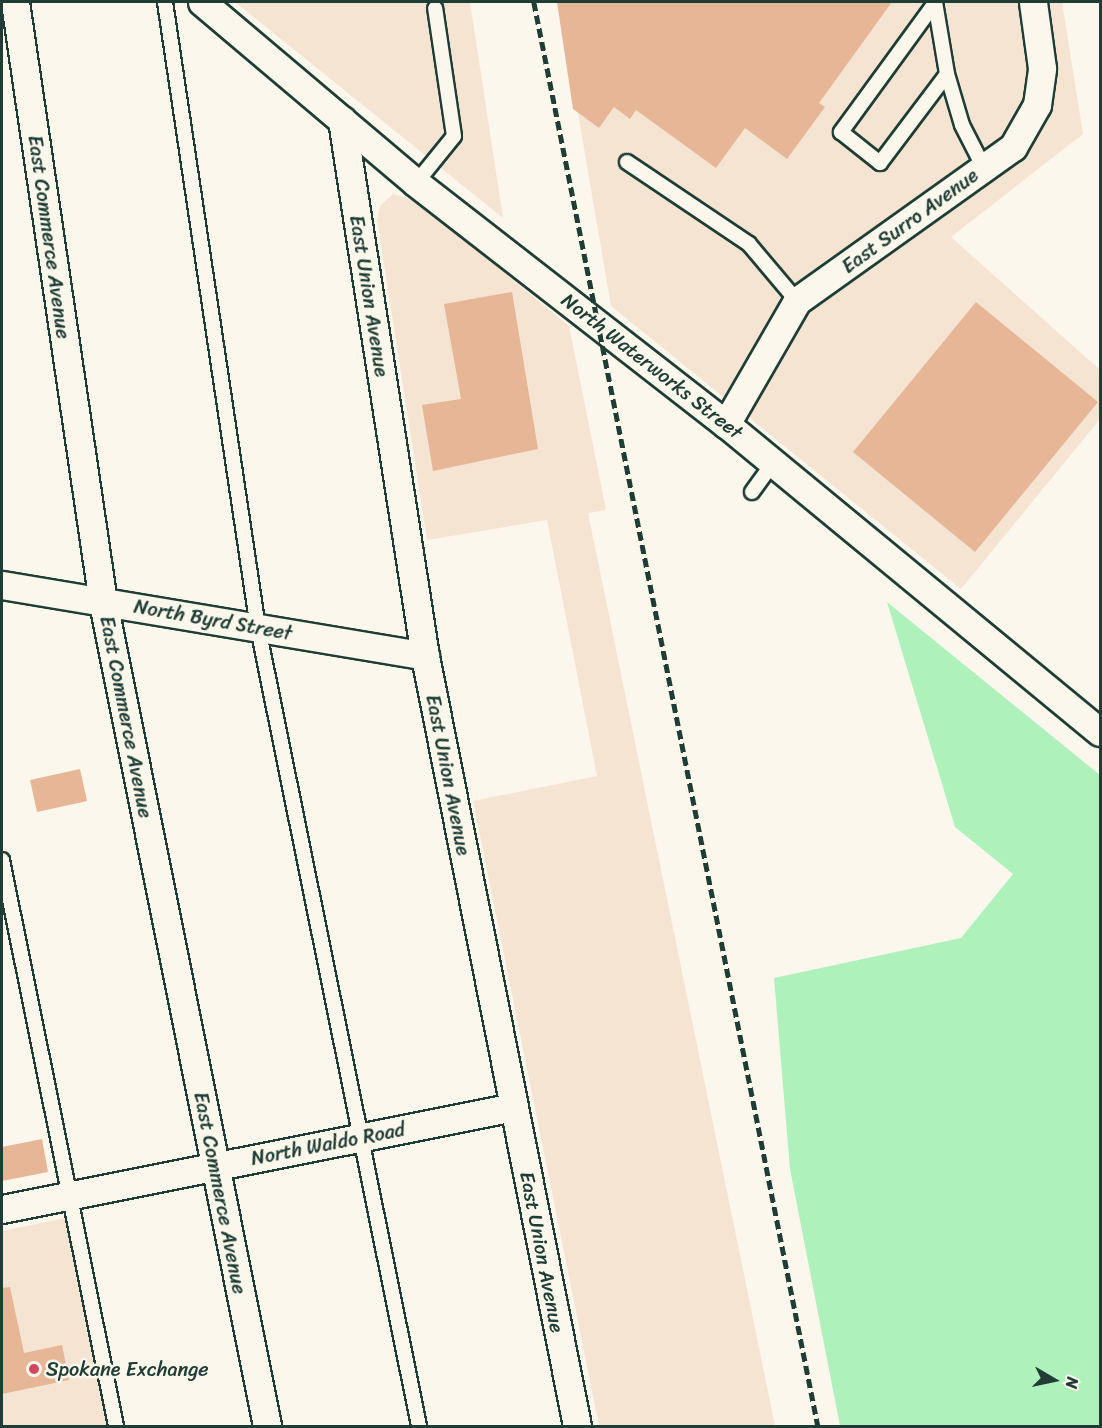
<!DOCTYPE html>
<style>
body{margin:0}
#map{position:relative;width:1102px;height:1428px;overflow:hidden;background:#fbf7ec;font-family:Sriracha,sans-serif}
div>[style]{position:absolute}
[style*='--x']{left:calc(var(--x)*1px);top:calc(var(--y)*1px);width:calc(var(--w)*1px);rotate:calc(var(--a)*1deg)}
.built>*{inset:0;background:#f5e4d2}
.green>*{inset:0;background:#aff1ba}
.building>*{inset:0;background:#e6b697}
.roads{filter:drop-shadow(2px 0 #1f3d34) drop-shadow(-2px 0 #1f3d34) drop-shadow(0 2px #1f3d34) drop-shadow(0 -2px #1f3d34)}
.service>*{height:14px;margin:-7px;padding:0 7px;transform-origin:7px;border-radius:7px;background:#fbf7ec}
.minor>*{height:27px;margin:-13.5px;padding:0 13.5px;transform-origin:13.5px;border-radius:13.5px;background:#fbf7ec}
.rail>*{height:4.5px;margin-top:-2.25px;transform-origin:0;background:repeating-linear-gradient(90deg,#1f3d34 0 9px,transparent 0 13.5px)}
.dots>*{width:16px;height:16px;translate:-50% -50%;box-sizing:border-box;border:3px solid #fbf7ec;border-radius:50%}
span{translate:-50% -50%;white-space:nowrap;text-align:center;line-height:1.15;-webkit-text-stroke:5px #fbf7ec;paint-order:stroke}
.street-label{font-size:20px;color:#1f3d34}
.poi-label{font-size:20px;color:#1f3d34}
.left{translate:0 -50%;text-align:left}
.frame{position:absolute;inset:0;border:3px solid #1f3d34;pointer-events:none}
.north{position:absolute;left:1024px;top:1350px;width:60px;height:60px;-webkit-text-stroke:4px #fbf7ec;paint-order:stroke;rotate:99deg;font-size:16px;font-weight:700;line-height:24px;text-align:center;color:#1f3d34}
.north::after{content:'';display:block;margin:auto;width:21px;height:27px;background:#1f3d34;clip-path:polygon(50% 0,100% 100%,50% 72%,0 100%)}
</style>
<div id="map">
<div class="built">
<i style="clip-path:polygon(235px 2px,470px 2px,503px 218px)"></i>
<i style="clip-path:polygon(559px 2px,1062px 2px,1083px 134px,951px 237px,1100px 370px,1100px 419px,961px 589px,611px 306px)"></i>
<i style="clip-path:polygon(393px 194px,417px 201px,569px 326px,606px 510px,588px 513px,775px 1426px,599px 1426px,473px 801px,597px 776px,547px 520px,427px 540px,377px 219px,380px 206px)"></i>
<i style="clip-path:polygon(66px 1218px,109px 1426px,2px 1426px,2px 1231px)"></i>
</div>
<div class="green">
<i style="clip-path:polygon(887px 602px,1100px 775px,1100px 1426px,840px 1426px,790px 1169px,774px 978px,961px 938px,1013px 874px,955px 827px)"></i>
</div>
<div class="building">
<i style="clip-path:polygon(557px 2px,892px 2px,819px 103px,825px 107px,787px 159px,745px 128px,716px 168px,636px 110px,630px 119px,614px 107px,599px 128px,573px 109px)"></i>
<i style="clip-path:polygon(512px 292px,538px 449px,433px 471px,422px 405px,461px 399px,444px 304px)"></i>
<i style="clip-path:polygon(976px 302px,1098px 402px,975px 552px,853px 452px)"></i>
<i style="clip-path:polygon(80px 769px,87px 801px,37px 812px,30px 780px)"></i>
<i style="clip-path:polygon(42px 1139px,48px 1172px,2px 1181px,2px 1147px)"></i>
<i style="clip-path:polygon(10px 1287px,24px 1353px,62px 1345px,69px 1380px,2px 1394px,2px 1288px)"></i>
</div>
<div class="roads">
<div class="service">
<i style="--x:165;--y:2;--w:633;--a:81.55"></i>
<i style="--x:258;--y:628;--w:814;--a:78.59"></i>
<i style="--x:935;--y:2;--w:73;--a:80.5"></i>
<i style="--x:947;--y:74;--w:53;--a:73.6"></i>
<i style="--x:962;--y:125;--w:48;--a:62.9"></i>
<i style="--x:935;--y:3;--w:160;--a:126.1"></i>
<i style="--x:841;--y:132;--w:50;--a:38.5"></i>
<i style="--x:880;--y:163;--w:111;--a:-53"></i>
<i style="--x:627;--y:162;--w:147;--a:33.9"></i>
<i style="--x:749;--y:244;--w:75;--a:49.9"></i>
<i style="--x:416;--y:183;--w:60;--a:-51"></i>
<i style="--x:454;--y:136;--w:129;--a:-98.4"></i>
<i style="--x:752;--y:492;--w:36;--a:-54"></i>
<i style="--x:2;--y:860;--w:577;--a:78.61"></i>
</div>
<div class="minor">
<i style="--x:15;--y:2;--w:606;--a:81.66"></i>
<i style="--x:103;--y:602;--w:840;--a:78.74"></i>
<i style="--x:202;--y:2;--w:280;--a:40.2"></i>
<i style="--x:416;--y:183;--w:393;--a:37.9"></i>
<i style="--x:726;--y:424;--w:484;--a:39.5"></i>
<i style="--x:342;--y:120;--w:542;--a:81.2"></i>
<i style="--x:425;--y:656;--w:785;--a:78.83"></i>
<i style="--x:726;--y:424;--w:142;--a:-60"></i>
<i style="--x:797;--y:301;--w:265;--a:-35.5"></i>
<i style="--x:1013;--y:147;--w:48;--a:-60.3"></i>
<i style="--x:1037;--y:105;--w:37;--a:-82"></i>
<i style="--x:1042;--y:68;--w:67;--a:-97.8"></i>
<i style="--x:2;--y:585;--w:429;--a:9.5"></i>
<i style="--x:2;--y:1209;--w:522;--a:-11.27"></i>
</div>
</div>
<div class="rail">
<i style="--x:534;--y:2;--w:1452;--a:78.72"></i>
</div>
<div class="dots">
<i style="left:34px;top:1369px;background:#d1495b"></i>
</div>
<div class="street-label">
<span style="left:910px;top:221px;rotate:-36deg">East Surro Avenue</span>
<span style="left:49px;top:237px;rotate:82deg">East Commerce Avenue</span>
<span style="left:369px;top:296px;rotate:81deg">East Union Avenue</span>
<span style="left:652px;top:366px;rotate:38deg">North Waterworks Street</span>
<span style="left:213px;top:620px;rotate:10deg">North Byrd Street</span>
<span style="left:126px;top:717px;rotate:79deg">East Commerce Avenue</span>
<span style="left:448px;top:775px;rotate:79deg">East Union Avenue</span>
<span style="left:328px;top:1144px;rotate:-11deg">North Waldo Road</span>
<span style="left:220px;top:1193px;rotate:79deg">East Commerce Avenue</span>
<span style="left:542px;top:1252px;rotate:79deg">East Union Avenue</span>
</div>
<div class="poi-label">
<span class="left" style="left:46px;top:1369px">Spokane Exchange</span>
</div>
<div class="frame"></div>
<div class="north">N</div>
</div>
